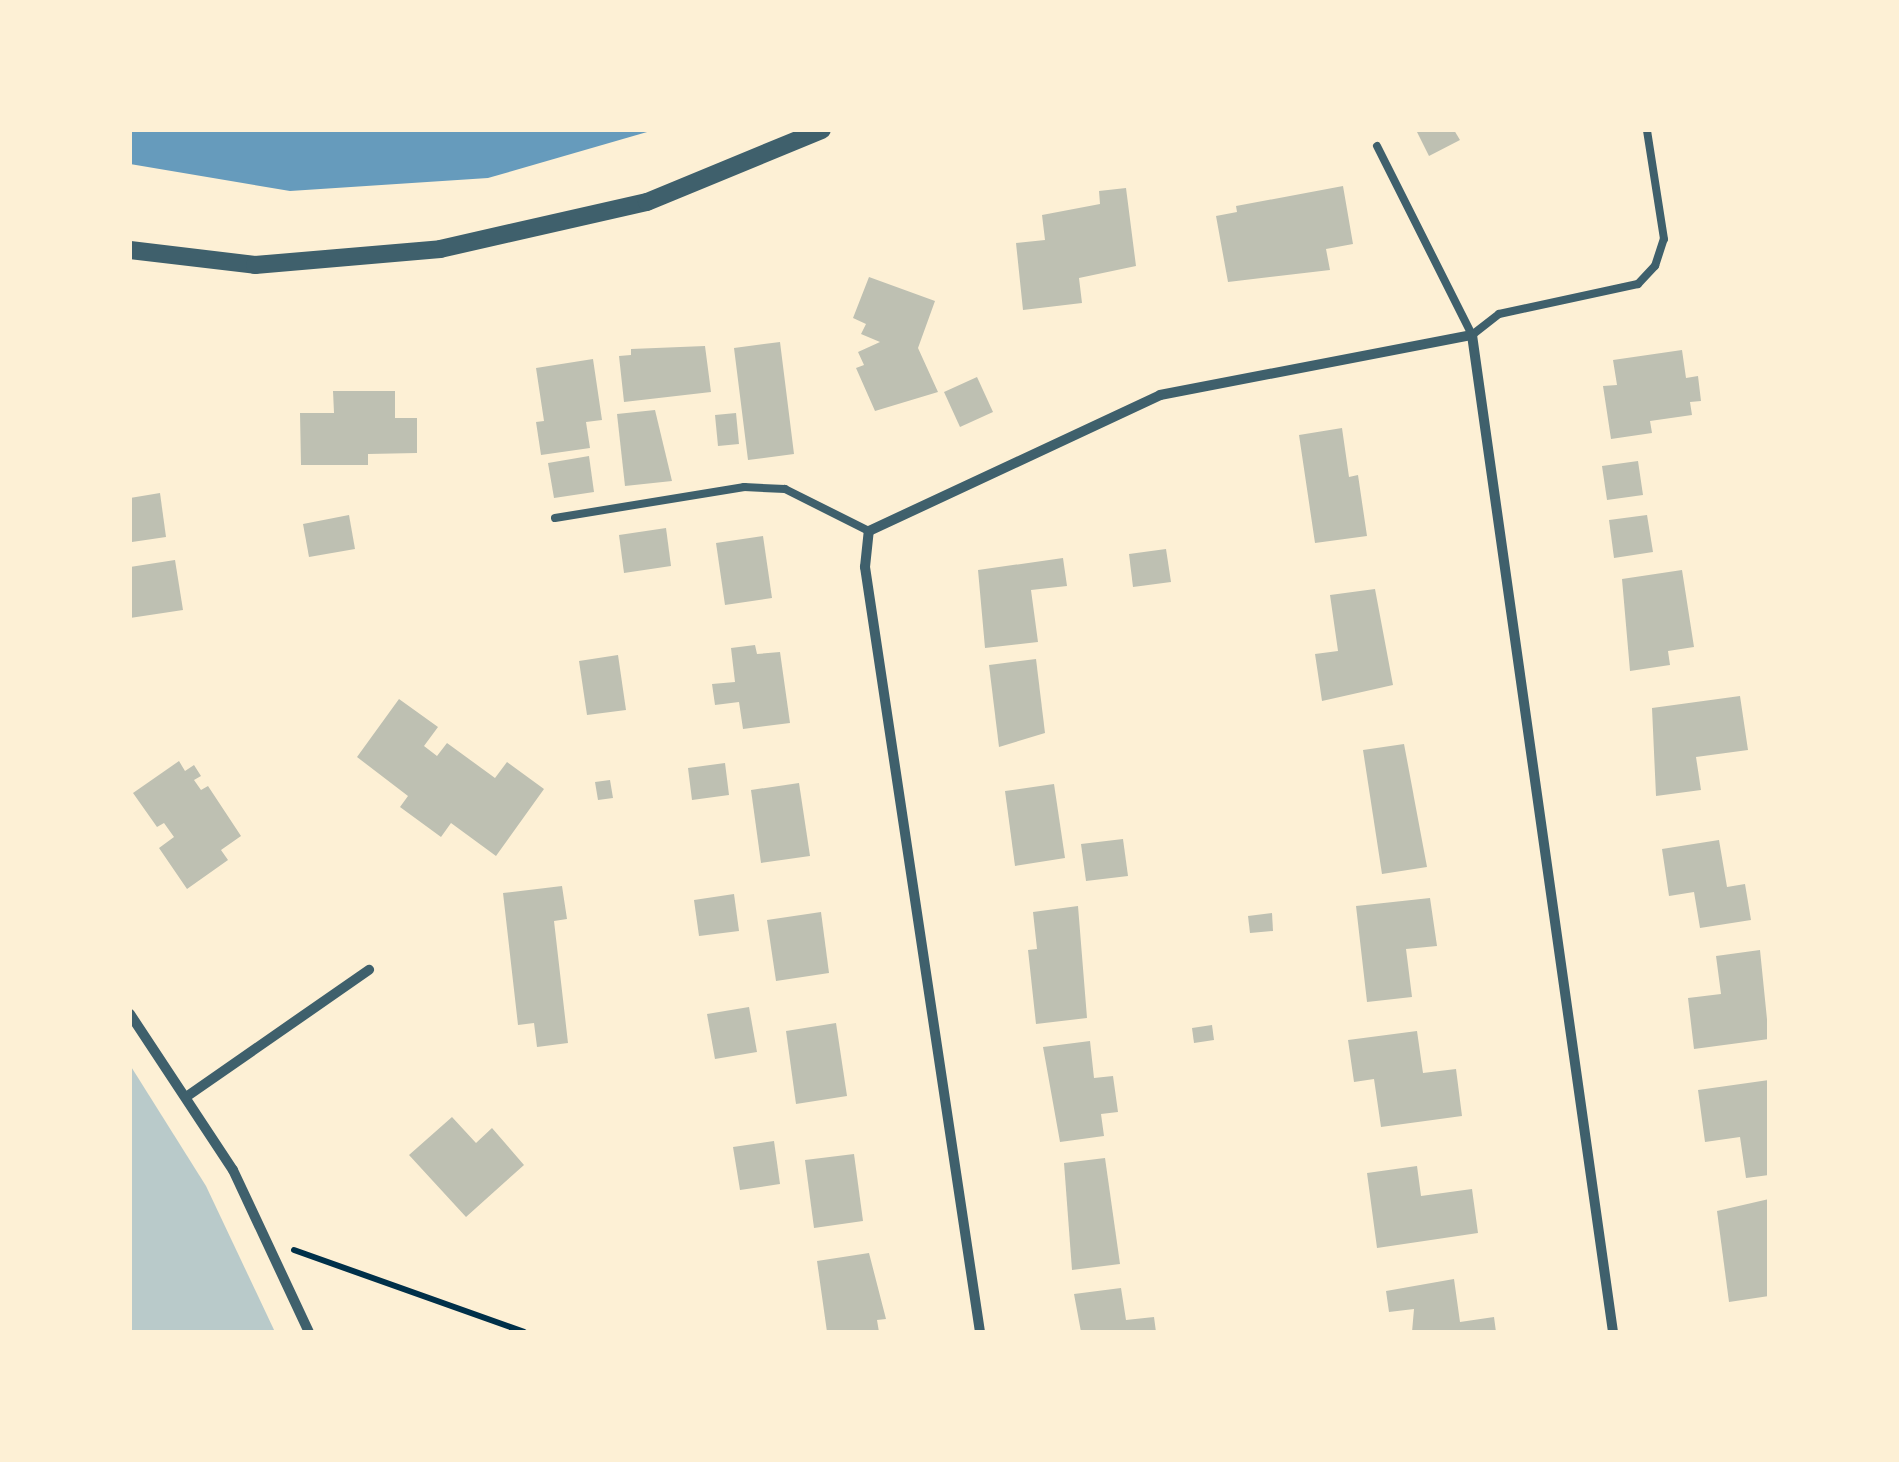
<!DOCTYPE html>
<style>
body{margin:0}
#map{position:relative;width:1899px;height:1462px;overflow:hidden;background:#fdf0d5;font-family:"DejaVu Sans",sans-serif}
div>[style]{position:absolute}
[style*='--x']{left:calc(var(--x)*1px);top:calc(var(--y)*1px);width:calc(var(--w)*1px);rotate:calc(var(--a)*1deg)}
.green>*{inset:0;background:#b9caca}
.water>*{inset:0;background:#669bbc}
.building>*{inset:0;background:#bec0b2}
.path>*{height:6px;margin:-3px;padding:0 3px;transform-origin:3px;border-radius:3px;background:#003049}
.service>*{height:8px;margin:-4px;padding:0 4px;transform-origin:4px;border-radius:4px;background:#3f606c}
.minor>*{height:10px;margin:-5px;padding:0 5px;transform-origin:5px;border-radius:5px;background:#3f606c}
.tertiary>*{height:18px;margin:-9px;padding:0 9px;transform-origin:9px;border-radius:9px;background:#3f606c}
span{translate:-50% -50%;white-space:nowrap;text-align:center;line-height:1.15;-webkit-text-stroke:10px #fdf0d5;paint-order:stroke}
.frame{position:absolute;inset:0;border:132px solid #fdf0d5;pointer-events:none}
</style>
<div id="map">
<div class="green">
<i style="clip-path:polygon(130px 1065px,206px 1186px,275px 1332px,130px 1332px)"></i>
</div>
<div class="water">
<i style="clip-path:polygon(130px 130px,654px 130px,488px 178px,290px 191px,130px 164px)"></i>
</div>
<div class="building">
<i style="clip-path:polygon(1416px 130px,1454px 130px,1460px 140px,1429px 156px)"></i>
<i style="clip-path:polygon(1343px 186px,1353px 244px,1326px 249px,1330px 270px,1228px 282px,1216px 216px,1237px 212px,1236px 206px)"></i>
<i style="clip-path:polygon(1126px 188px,1136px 266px,1079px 278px,1082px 303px,1023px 310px,1016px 243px,1045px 240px,1042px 215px,1100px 204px,1099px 191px)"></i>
<i style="clip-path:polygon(869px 277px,935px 301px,918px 348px,938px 392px,875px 411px,856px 368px,864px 365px,858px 352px,880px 342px,861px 334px,866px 324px,853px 318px)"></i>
<i style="clip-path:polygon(780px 342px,794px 454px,748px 460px,734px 348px)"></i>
<i style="clip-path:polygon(705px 346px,711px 392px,624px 402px,619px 356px,631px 355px,631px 349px)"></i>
<i style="clip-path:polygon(1682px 350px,1686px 378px,1698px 376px,1701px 401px,1690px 402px,1692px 415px,1650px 421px,1652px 433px,1611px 439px,1603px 386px,1617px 385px,1613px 360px)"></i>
<i style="clip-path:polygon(593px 359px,602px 420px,586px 422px,590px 448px,541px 455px,536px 422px,544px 421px,536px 368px)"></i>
<i style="clip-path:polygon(977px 377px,993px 412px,960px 427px,944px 392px)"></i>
<i style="clip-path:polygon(333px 391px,395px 391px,395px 418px,417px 418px,417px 453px,368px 454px,368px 465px,301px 465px,300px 413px,334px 413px)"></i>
<i style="clip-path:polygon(655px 410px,672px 481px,625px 486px,617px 414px)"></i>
<i style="clip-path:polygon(736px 413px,739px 444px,718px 446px,715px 415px)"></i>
<i style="clip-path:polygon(1342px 428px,1349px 477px,1358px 475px,1367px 536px,1315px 543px,1299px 435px)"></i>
<i style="clip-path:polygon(589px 456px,594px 492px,554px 498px,548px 463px)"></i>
<i style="clip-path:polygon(1638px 461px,1643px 495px,1607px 500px,1602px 466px)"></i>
<i style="clip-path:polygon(160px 493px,166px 537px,132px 542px,130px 498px)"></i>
<i style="clip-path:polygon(349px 515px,355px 549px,309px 557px,303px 524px)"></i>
<i style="clip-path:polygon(1647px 515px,1653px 552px,1614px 558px,1609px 520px)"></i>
<i style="clip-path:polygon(666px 528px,671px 566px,624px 573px,619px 535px)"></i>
<i style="clip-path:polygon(763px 536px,772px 598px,725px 605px,716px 543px)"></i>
<i style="clip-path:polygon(1166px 549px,1171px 582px,1133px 587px,1129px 554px)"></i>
<i style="clip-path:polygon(1063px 558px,1067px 586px,1031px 590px,1038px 642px,985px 648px,978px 570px)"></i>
<i style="clip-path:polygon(175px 560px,183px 610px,130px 618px,130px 567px)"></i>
<i style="clip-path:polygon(1682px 570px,1694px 647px,1668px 651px,1670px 665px,1630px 671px,1622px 579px)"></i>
<i style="clip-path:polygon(1375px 589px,1393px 685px,1322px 701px,1315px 654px,1338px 651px,1330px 595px)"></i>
<i style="clip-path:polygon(755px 645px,757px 654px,780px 652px,790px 723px,743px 729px,739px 702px,715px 705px,712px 684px,735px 682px,731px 648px)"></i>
<i style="clip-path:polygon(618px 655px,626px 710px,587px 715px,579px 661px)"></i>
<i style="clip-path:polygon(1036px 659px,1045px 733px,999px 747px,989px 665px)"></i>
<i style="clip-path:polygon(1740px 696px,1748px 750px,1696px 757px,1701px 790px,1656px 796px,1652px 708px)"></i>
<i style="clip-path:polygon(399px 699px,438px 727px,424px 746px,437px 756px,447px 743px,495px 778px,507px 762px,544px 789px,496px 856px,451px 823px,441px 837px,400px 807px,408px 796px,357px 757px)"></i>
<i style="clip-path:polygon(1404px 744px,1427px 867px,1382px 874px,1363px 750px)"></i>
<i style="clip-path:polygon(179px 761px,185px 771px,194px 765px,201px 776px,194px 780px,201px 790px,208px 786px,241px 836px,221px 850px,228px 860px,187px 889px,159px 848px,174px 837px,164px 823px,157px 827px,133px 793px)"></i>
<i style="clip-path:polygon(725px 763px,729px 795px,692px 800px,688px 768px)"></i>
<i style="clip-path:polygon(610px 780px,613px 798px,598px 800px,595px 782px)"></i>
<i style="clip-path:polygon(799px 783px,810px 856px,761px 863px,751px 790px)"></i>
<i style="clip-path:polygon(1054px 784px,1065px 858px,1015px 866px,1005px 791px)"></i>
<i style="clip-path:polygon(1123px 839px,1128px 876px,1086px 881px,1081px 844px)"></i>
<i style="clip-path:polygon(1719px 840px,1727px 887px,1745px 884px,1751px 920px,1700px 928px,1694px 892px,1669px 896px,1662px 849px)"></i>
<i style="clip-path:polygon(562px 886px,567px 919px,554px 921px,568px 1043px,537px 1047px,534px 1023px,518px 1025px,503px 893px)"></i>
<i style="clip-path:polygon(734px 894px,739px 931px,699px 936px,694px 900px)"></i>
<i style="clip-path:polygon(1430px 898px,1437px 946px,1406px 949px,1412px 997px,1367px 1002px,1356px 906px)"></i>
<i style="clip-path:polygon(1078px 906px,1087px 1018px,1036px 1024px,1028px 950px,1037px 949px,1033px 912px)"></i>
<i style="clip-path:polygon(821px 912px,829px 973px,776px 981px,767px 920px)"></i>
<i style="clip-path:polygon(1272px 913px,1273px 931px,1250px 933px,1248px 916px)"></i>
<i style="clip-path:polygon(1760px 950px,1769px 1039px,1694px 1049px,1688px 998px,1721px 994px,1716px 956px)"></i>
<i style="clip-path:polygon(749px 1007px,757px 1052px,715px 1059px,707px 1014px)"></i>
<i style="clip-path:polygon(836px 1023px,847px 1096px,796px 1104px,786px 1031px)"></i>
<i style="clip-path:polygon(1212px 1025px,1214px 1040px,1194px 1043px,1192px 1028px)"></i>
<i style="clip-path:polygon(1417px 1031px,1423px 1073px,1456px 1069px,1462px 1116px,1381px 1127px,1374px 1079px,1354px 1082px,1348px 1040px)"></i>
<i style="clip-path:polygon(1090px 1041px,1094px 1078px,1113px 1076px,1118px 1112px,1101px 1114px,1104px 1136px,1060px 1142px,1043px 1047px)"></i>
<i style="clip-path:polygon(1769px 1080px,1769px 1175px,1746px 1178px,1740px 1137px,1705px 1142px,1698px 1090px)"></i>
<i style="clip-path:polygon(452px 1117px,476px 1143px,492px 1128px,524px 1165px,466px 1217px,409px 1155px)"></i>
<i style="clip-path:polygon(774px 1141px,780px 1184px,740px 1190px,733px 1147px)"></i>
<i style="clip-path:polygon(854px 1154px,863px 1221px,814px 1228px,805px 1160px)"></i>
<i style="clip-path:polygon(1105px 1158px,1120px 1264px,1072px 1270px,1064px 1163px)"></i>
<i style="clip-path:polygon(1417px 1166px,1421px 1196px,1472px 1189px,1478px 1233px,1377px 1248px,1367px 1173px)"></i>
<i style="clip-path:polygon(1769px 1199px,1769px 1296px,1729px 1302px,1717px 1211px)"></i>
<i style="clip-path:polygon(869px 1253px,886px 1319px,877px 1320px,879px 1332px,827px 1332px,817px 1261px)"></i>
<i style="clip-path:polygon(1454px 1279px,1460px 1322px,1494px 1317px,1496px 1332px,1412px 1332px,1414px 1309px,1389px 1312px,1386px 1291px)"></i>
<i style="clip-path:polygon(1121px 1288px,1126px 1320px,1154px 1317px,1156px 1332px,1081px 1332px,1074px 1294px)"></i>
</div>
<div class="path">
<i style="--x:294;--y:1250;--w:244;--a:19.6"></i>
</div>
<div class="service">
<i style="--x:1377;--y:146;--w:212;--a:63.3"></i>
<i style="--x:1472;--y:335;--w:34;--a:-38"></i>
<i style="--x:1499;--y:314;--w:142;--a:-12.2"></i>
<i style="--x:1638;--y:284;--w:25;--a:-47"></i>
<i style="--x:1655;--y:266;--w:28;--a:-72"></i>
<i style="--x:1664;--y:239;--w:110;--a:-98.9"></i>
<i style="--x:555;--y:518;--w:192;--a:-9.3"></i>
<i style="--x:744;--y:487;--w:41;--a:2.8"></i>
<i style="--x:785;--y:489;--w:94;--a:26.6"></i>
</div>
<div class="minor">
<i style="--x:130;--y:1014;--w:187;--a:56.6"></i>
<i style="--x:233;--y:1170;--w:179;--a:64.9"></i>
<i style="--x:186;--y:1097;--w:223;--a:-34.8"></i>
<i style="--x:980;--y:1332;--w:774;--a:-98.55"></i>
<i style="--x:865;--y:567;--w:36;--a:-84"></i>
<i style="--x:869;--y:531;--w:321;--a:-25"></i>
<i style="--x:1160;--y:395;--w:318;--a:-10.9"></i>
<i style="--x:1472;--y:335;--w:1007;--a:81.95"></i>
</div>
<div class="tertiary">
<i style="--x:130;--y:250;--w:126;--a:6.8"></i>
<i style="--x:255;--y:265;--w:186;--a:-4.9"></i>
<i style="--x:440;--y:249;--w:212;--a:-12.8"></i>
<i style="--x:647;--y:202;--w:189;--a:-22.4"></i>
</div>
<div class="frame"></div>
</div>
